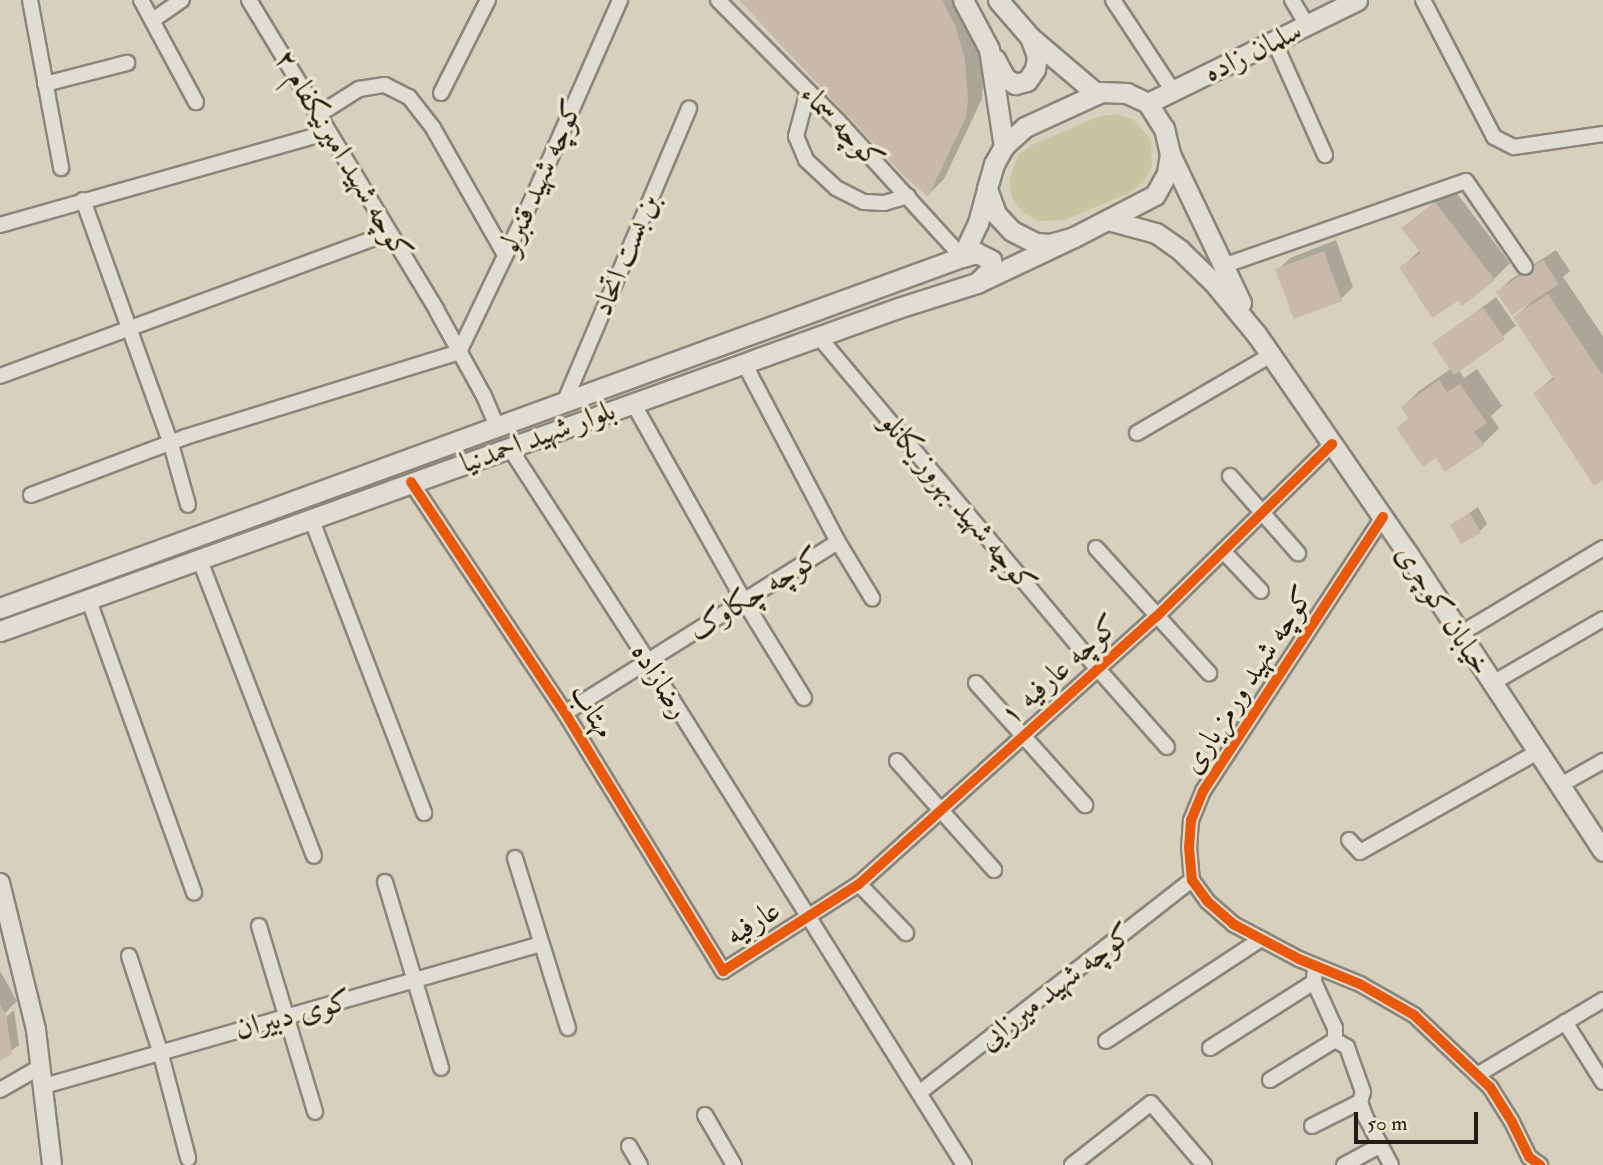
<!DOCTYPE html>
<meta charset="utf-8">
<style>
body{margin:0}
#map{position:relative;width:1603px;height:1165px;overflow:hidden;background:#d8d0be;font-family:"IM FELL Double Pica",Amiri,serif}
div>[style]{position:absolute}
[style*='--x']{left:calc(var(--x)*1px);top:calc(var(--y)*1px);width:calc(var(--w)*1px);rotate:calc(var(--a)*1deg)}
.green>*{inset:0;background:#c7c5a1}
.shadow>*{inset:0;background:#0003}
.building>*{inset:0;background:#c9b9ab}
.roads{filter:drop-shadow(2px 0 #8b857a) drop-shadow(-2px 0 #8b857a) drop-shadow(0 2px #8b857a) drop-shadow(0 -2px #8b857a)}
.minor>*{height:14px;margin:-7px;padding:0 7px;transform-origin:7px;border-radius:7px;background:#e0ddd4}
.tertiary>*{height:18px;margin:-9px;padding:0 9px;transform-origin:9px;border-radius:9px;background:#e0ddd4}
.secondary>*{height:19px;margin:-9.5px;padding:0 9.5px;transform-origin:9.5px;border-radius:9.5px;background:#e0ddd4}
.cycleway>*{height:10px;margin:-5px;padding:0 5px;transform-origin:5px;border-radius:5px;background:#e8590c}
span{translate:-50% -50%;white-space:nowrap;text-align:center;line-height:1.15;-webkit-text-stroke:7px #ece4ce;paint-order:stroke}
.street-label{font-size:30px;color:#241b12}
.scale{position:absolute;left:1354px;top:1112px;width:124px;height:32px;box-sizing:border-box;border:4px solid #241b12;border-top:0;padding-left:9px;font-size:21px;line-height:24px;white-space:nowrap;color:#241b12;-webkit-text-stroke:5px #ece4ce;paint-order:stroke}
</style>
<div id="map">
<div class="green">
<i style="clip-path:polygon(1115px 114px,1133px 119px,1151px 140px,1152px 166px,1144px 182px,1129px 193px,1065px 220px,1038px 221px,1023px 212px,1012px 198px,1009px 180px,1018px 155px,1032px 145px,1097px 117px)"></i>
</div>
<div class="shadow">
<i style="clip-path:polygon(742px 0,966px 0,984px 62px,982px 99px,944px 179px,928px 195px)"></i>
<i style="clip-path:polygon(1452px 187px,1510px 263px,1494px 279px,1458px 299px,1401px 268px,1420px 250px,1404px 228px)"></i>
<i style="clip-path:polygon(1336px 240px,1353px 287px,1341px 299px,1278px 270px,1290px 258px)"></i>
<i style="clip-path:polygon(1556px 250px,1570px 271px,1563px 277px,1603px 336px,1603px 478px,1535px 394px,1554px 376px,1515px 318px,1529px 304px,1498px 292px,1510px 280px)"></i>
<i style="clip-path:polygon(1496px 297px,1516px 326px,1459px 369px,1464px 378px,1477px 369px,1502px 406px,1491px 416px,1499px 428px,1483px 444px,1436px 456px,1398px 428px,1410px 417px,1403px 407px,1419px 391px,1452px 368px,1434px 343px)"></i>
<i style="clip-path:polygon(1478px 507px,1487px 524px,1480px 531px,1452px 525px)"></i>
<i style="clip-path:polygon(0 971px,17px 1001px,4px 1014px,4px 1019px,14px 1010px,19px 1045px,0 1059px)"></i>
</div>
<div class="building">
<i style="clip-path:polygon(739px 0,942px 0,955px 25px,965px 59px,968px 100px,966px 117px,928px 197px,904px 176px)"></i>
<i style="clip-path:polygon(1435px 202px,1495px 280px,1462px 306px,1458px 301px,1432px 318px,1399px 267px,1421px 253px,1401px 228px)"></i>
<i style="clip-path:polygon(1324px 251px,1342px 301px,1294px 319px,1275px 269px)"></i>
<i style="clip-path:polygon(1543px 260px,1559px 284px,1512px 315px,1496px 292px)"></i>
<i style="clip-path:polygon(1548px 294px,1603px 376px,1603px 480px,1594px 486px,1533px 393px,1554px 379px,1513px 317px)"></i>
<i style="clip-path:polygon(1483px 307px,1505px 339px,1454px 375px,1432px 343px)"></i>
<i style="clip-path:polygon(1439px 380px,1447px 392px,1460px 384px,1487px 423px,1474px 432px,1484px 445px,1445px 472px,1436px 458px,1423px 467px,1396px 428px,1409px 419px,1401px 407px)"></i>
<i style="clip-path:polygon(1470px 513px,1481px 533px,1461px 544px,1450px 525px)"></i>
<i style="clip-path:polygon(0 1004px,6px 1015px,12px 1054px,0 1061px)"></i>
</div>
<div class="roads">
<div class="minor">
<i style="--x:30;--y:0;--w:171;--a:79.5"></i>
<i style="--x:141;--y:0;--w:116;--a:61.7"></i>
<i style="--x:249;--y:0;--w:363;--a:58.8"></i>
<i style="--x:437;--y:311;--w:97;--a:61.1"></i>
<i style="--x:484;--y:396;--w:34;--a:67"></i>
<i style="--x:718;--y:0;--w:170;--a:45.2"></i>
<i style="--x:838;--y:121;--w:184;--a:47.6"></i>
<i style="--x:1113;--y:0;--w:109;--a:56.6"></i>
<i style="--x:1292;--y:0;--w:29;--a:59"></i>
<i style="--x:1423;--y:0;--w:154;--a:62.6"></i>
<i style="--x:1494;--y:137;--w:22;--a:27"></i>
<i style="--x:1514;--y:147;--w:90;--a:-8.3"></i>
<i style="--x:153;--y:20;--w:35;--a:-35"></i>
<i style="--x:1274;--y:41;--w:125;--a:65.9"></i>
<i style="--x:45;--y:84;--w:85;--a:-14.4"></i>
<i style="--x:808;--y:91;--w:47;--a:104.9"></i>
<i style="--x:796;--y:136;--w:26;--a:67"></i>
<i style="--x:806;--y:160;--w:41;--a:43"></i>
<i style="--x:836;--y:188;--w:31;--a:27"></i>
<i style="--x:864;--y:202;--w:20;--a:3"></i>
<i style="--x:884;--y:203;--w:25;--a:-16"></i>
<i style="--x:441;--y:93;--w:104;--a:-63.2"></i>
<i style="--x:318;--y:115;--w:49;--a:-32.4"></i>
<i style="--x:359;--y:89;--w:26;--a:-9"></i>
<i style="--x:385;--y:85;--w:27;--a:27"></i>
<i style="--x:409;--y:97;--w:39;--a:52"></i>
<i style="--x:433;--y:128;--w:146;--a:60.4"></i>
<i style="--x:83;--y:200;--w:259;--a:70.2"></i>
<i style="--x:171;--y:444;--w:63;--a:74.4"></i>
<i style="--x:0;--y:225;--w:341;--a:-15.8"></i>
<i style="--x:1223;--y:266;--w:257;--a:-19.3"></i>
<i style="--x:1466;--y:181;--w:104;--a:55.5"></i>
<i style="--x:819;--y:337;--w:434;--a:50"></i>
<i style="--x:1098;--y:669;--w:104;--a:48.5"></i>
<i style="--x:744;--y:363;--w:202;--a:62.3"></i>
<i style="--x:838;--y:542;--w:66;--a:58.7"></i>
<i style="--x:0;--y:376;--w:414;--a:-20.2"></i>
<i style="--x:564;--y:403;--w:320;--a:-67"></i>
<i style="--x:633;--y:403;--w:227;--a:60.7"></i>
<i style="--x:744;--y:601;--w:114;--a:58.3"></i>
<i style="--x:1137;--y:433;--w:155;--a:-30.2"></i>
<i style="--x:509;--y:447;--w:255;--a:57"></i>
<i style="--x:648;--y:661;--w:595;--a:57.91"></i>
<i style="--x:1230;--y:476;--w:103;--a:48.6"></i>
<i style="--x:411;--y:482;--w:278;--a:56.3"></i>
<i style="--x:565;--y:713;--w:303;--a:58.5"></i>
<i style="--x:723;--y:971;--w:161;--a:-32.6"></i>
<i style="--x:859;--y:884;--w:399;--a:-42"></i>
<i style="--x:1156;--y:617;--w:247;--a:-44.5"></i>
<i style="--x:31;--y:495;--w:165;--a:-20.6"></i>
<i style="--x:185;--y:437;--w:287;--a:-17.2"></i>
<i style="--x:459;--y:352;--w:166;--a:-64.4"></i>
<i style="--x:531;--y:202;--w:221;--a:-66.2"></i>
<i style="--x:1383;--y:517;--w:328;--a:123.3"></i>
<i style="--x:1203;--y:791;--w:31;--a:112"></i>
<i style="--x:1191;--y:820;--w:27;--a:94"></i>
<i style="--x:1189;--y:847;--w:33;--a:85"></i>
<i style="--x:1192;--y:880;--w:26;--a:54"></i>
<i style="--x:1207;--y:901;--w:35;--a:41"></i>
<i style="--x:1233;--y:924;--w:75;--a:27.9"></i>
<i style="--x:1299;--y:959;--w:66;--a:22.3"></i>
<i style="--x:1360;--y:984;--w:62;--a:29.9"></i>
<i style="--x:1414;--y:1015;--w:105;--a:43.5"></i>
<i style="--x:1490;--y:1087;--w:41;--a:57.8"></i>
<i style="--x:1512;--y:1122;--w:39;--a:64"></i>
<i style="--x:1529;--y:1157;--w:14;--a:36"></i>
<i style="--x:311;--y:518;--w:316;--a:69"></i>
<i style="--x:1096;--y:548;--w:169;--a:47.9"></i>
<i style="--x:1223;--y:551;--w:55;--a:46.5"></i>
<i style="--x:199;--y:558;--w:319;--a:68.9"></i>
<i style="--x:88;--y:598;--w:313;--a:70.2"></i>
<i style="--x:1460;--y:634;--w:167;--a:-31"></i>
<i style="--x:976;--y:683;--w:164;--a:48.2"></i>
<i style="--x:1491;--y:684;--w:129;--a:-30.1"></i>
<i style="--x:565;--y:713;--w:322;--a:-32.1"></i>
<i style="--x:897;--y:761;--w:146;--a:48.3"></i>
<i style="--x:1559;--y:786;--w:51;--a:-29.6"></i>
<i style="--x:1349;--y:840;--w:16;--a:47"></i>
<i style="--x:1360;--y:852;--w:202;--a:-29.4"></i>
<i style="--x:515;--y:858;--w:178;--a:72.7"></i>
<i style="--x:385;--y:882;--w:194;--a:73.2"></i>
<i style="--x:859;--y:884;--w:68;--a:46.2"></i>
<i style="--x:259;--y:926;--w:194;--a:73.2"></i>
<i style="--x:129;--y:956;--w:100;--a:71.9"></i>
<i style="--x:160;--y:1051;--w:111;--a:75.3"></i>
<i style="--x:1315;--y:966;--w:16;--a:94"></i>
<i style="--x:1314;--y:982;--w:51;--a:65.5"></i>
<i style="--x:1335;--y:1028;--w:12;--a:90"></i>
<i style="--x:1335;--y:1040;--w:14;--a:30"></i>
<i style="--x:1347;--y:1047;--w:48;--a:70.4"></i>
<i style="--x:1363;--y:1092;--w:10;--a:107"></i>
<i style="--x:1360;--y:1102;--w:15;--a:70"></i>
<i style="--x:1365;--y:1116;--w:55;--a:62"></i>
<i style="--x:1565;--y:1022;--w:71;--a:57.7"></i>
<i style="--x:1106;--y:1041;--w:186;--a:-33.3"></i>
<i style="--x:1210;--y:1048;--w:123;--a:-32.4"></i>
<i style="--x:1477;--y:1075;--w:147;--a:-30.8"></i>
<i style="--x:1270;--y:1080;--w:76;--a:-31.6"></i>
<i style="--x:44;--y:1086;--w:517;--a:-15.95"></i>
<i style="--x:0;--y:1090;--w:46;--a:-29.9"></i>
<i style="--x:919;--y:1093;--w:346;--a:-38"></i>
<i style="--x:705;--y:1115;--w:58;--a:59.9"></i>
<i style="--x:1312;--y:1126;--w:54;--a:-26.6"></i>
<i style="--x:629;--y:1146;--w:22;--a:60"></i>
<i style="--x:1072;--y:1165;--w:100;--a:-38.1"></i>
<i style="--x:1151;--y:1103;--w:82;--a:49.5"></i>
<i style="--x:1344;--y:1165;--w:42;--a:-28.4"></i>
</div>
<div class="tertiary">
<i style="--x:0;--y:883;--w:151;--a:76.2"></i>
<i style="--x:36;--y:1030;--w:136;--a:83.2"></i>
</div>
<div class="secondary">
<i style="--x:963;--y:0;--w:55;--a:62"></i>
<i style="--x:989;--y:49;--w:99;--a:81.3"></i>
<i style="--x:998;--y:0;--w:49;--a:49.1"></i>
<i style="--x:1030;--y:37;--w:88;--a:40.4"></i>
<i style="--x:995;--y:59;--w:21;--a:62"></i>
<i style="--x:1005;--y:78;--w:12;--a:31"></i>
<i style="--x:1015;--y:84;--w:12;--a:-14"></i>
<i style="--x:1027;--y:81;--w:14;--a:-56"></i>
<i style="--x:1035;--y:69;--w:13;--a:-81"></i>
<i style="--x:1037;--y:56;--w:20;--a:-110"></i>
<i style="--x:1148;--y:103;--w:233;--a:-26.2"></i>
<i style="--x:1170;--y:154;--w:165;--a:64.5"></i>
<i style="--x:1108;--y:220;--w:50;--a:15.2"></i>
<i style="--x:1156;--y:233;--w:29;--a:35"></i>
<i style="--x:1180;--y:250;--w:47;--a:44.1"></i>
<i style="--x:1214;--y:283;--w:67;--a:50.4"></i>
<i style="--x:1257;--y:335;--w:266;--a:55.4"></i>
<i style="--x:1408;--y:554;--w:355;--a:56.7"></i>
<i style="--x:962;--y:257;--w:16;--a:-15"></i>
<i style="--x:977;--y:253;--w:16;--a:27"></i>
<i style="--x:991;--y:260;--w:9;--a:90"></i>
<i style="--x:991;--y:269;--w:18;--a:135"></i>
<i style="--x:0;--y:608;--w:1024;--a:-20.05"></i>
<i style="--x:962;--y:257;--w:38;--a:-65"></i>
<i style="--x:978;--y:223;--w:35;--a:-75"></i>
<i style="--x:0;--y:631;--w:954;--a:-19.78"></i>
<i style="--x:898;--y:308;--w:83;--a:-17.6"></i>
<i style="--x:977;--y:283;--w:107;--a:-25.4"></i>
<i style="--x:1074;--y:237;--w:91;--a:-27.4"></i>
<i style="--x:1155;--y:195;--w:25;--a:-61"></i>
<i style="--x:1167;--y:173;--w:19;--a:-81"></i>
<i style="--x:1170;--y:154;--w:26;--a:-103"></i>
<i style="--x:1164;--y:129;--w:31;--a:-122"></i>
<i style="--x:1148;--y:103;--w:23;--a:-155"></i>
<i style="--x:1127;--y:93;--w:26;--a:-178"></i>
<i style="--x:1101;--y:92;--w:84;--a:155.3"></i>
<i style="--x:1025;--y:127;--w:28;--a:138"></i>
<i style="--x:1004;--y:146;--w:21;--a:119"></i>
<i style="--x:994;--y:164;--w:26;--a:106"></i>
<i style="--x:987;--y:189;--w:27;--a:70"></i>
<i style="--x:996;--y:214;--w:23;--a:47"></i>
<i style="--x:1012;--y:231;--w:27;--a:27"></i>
<i style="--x:1036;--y:243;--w:14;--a:4"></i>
<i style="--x:1050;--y:244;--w:25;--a:-16"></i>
</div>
</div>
<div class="cycleway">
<i style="--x:411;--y:482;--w:278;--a:56.3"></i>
<i style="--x:565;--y:713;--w:303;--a:58.5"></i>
<i style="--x:723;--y:971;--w:161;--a:-32.6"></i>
<i style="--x:859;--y:884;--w:399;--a:-42"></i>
<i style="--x:1156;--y:617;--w:247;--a:-44.5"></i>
<i style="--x:1383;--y:517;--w:328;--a:123.3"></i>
<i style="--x:1203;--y:791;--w:31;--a:112"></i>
<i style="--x:1191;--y:820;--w:27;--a:94"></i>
<i style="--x:1189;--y:847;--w:33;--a:85"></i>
<i style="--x:1192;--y:880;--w:26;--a:54"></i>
<i style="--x:1207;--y:901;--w:35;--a:41"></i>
<i style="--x:1233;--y:924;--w:75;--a:27.9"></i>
<i style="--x:1299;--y:959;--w:66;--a:22.3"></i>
<i style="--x:1360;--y:984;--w:62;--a:29.9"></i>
<i style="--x:1414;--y:1015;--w:105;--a:43.5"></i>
<i style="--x:1490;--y:1087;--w:41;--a:57.8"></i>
<i style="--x:1512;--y:1122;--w:39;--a:64"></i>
<i style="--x:1529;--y:1157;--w:14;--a:36"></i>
</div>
<div class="street-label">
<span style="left:1253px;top:52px;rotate:-26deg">سلمان زاده</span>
<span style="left:842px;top:127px;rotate:46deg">کوچه سماء</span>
<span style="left:343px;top:155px;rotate:59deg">کوچه شهید امیرنیکفام ۲</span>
<span style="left:541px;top:177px;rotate:-66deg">کوچه شهید قنبرلو</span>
<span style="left:626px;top:255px;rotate:-67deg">بن بست اتحاد</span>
<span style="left:538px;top:437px;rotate:-20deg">بلوار شهید احمدنیا</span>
<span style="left:958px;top:503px;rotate:50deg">کوچه شهید بهروز یکانلو</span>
<span style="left:755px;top:594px;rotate:-32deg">کوچه چکاوک</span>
<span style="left:1443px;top:610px;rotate:57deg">خیابان کوچری</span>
<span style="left:1060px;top:670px;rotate:-42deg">کوچه عارفیه ۱</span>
<span style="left:1248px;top:680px;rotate:-57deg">کوچه شهید ورمزیاری</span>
<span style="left:660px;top:681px;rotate:58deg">رضازاده</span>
<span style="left:592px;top:711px;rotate:58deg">مهتاب</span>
<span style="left:753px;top:923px;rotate:-32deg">عارفیه</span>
<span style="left:1056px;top:987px;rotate:-38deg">کوچه شهید میرزایی</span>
<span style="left:293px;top:1015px;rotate:-15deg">کوی دبیران</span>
</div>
<div class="scale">50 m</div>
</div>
